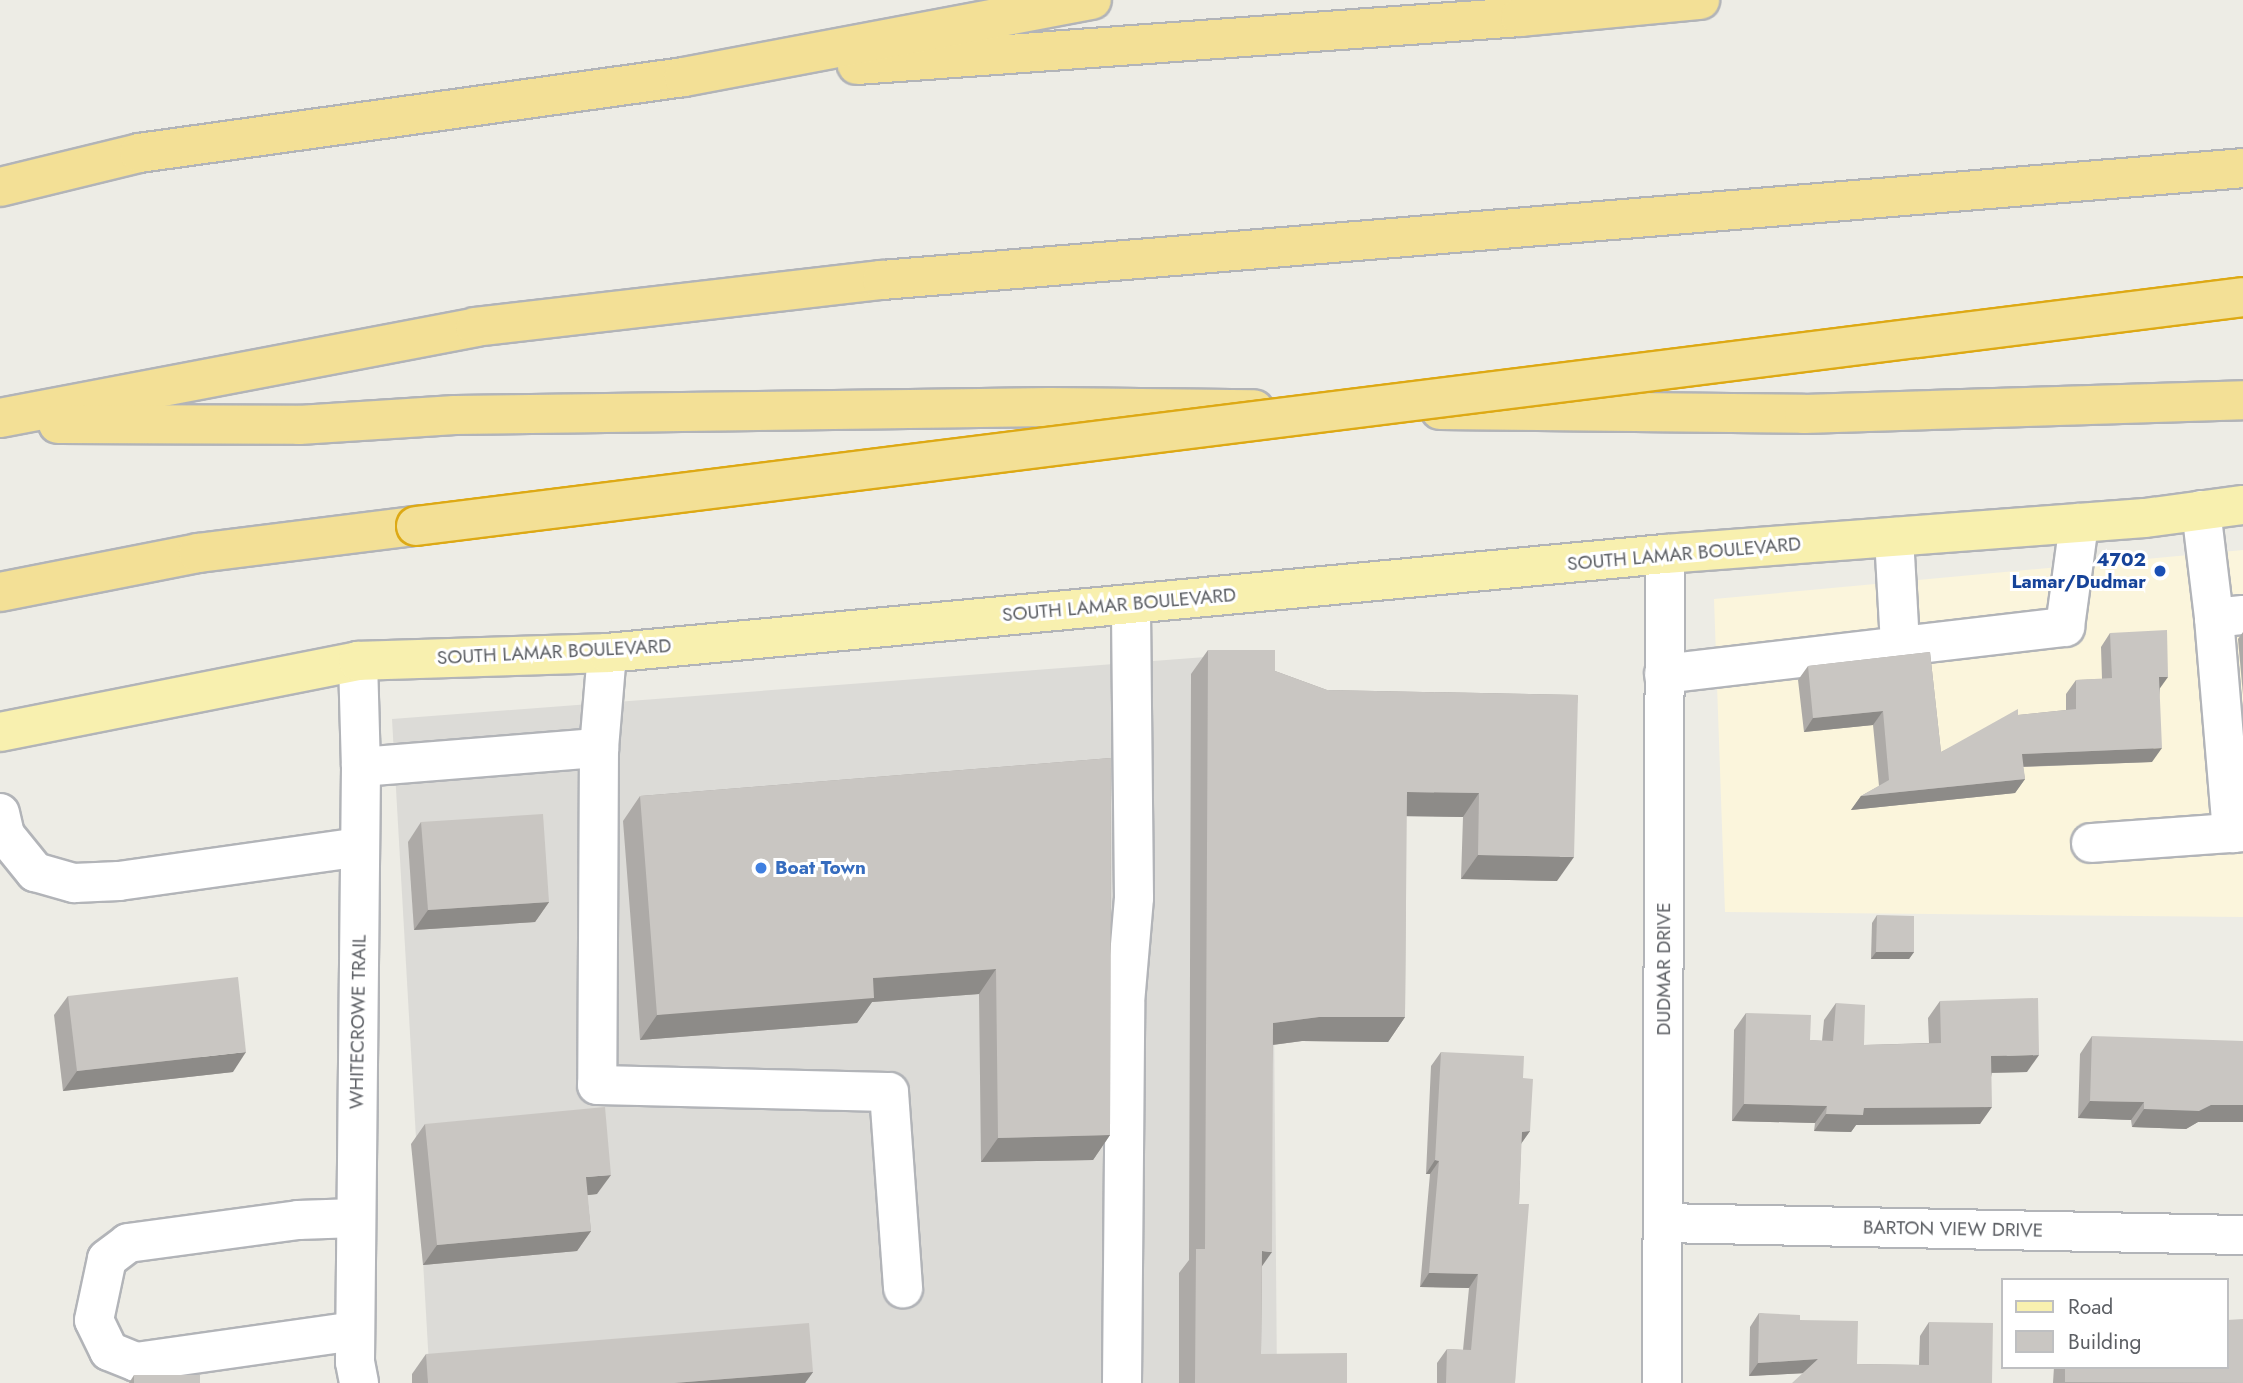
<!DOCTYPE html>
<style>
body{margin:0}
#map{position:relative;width:2243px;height:1383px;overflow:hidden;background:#edece5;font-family:Jost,sans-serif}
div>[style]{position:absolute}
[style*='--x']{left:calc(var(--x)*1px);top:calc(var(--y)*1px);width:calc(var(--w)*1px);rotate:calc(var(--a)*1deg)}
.commercial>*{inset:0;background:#fbf5dc}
.industrial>*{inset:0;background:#dcdbd7}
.roads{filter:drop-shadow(2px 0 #b2b4b8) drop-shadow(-2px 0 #b2b4b8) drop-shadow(0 2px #b2b4b8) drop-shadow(0 -2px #b2b4b8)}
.minor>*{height:38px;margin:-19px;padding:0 19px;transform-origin:19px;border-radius:19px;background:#fff}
.major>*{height:38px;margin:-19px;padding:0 19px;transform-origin:19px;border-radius:19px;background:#f8f0af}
.highway>*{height:38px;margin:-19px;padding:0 19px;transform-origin:19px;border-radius:19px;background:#f3e096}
.bridges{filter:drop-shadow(2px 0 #dda915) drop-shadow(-2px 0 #dda915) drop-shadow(0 2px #dda915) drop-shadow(0 -2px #dda915)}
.highway-bridge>*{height:38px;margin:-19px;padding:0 19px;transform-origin:19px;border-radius:19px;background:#f3e096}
.wall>*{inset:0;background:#adaaa7}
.shaded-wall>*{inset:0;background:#8d8b88}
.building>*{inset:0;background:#c9c6c2}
.dots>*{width:19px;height:19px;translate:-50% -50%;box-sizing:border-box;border:4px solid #fff;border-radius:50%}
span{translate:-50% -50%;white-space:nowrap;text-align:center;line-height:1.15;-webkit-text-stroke:6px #fff;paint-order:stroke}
.street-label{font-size:19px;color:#5c5f64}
.transit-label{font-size:19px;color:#164399;font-weight:700}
.right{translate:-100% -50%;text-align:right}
.shop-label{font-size:19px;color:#366cbe;font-weight:700}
.left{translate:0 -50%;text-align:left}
.legend{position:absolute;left:2001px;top:1278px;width:228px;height:91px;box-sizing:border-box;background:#fff;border:2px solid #bebfc1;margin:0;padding:9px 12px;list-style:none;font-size:21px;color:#5c5f64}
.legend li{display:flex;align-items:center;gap:14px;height:35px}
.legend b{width:35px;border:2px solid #bebfc1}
</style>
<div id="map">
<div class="commercial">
<i style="clip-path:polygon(2243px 550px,2243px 917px,1725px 912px,1714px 599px)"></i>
</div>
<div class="industrial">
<i style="clip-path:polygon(1271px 652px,1277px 1383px,430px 1383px,392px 719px)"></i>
</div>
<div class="roads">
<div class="minor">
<i style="--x:2201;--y:510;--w:109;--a:83.1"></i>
<i style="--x:2214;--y:618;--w:29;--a:-6"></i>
<i style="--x:1894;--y:537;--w:109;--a:86.8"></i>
<i style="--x:2214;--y:618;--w:216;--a:85.2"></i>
<i style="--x:2232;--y:833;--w:11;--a:-5"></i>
<i style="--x:607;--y:653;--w:95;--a:94.8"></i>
<i style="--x:599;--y:748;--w:337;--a:90.3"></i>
<i style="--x:597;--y:1085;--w:292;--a:1.4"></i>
<i style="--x:889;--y:1092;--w:197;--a:85.9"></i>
<i style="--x:358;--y:661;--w:106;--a:88.4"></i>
<i style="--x:361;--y:767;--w:595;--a:90.58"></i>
<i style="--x:355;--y:1362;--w:21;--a:79"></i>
<i style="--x:1664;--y:674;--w:404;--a:-6.7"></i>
<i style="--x:2065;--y:627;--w:105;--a:-82.3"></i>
<i style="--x:361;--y:767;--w:239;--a:-4.6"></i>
<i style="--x:0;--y:813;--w:23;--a:77"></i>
<i style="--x:5;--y:835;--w:48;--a:51"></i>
<i style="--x:35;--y:872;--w:41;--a:15.8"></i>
<i style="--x:74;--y:883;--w:45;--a:-2.5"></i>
<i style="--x:119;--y:881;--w:243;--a:-8"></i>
<i style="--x:2091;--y:843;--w:141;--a:-4.1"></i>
<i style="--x:1663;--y:1223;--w:580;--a:1.19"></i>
<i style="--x:355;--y:1331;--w:221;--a:171.9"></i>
<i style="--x:136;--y:1362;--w:29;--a:-158"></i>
<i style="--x:109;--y:1351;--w:34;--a:-116"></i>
<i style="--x:94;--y:1320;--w:62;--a:-78"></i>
<i style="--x:107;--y:1259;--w:26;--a:-37"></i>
<i style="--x:128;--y:1243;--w:172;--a:-7.7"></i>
<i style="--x:298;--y:1220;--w:58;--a:-2"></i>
<i style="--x:1122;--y:1383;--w:380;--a:-89.5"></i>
<i style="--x:1125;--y:1003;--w:105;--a:-85.1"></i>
<i style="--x:1134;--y:898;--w:294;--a:-90.6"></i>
<i style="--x:1662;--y:1383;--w:829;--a:-89.79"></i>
</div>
<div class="major">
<i style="--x:0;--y:732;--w:365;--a:-11.2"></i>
<i style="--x:358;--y:661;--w:249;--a:-1.8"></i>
<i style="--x:607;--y:653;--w:1063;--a:-5.35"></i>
<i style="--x:1665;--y:554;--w:481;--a:-4.3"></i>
<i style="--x:2145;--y:518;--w:99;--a:-7.6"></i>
</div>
<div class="highway">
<i style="--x:857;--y:65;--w:665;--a:-4.14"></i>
<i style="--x:1520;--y:17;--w:181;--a:-5.4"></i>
<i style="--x:0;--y:187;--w:143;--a:-13.7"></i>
<i style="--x:139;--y:153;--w:550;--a:-7.94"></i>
<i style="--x:684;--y:77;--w:415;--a:-10.7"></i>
<i style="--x:1440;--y:410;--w:364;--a:0.6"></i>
<i style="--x:1804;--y:414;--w:439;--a:-1.8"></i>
<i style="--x:0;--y:418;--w:484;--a:-10.8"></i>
<i style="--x:475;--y:327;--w:410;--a:-6.6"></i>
<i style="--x:882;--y:280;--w:1366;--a:-4.7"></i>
<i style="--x:58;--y:424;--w:241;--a:0.2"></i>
<i style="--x:299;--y:425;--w:156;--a:-3.7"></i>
<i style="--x:455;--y:415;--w:595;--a:-0.77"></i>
<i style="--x:1050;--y:407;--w:204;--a:0.6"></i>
<i style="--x:0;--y:592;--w:202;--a:-11.1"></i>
<i style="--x:198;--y:553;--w:220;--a:-7.1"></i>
</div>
</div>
<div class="bridges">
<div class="highway-bridge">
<i style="--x:416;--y:526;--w:1841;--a:-7.14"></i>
</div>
</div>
<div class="wall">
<i style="clip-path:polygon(2243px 632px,2243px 695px,2238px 639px)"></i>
<i style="clip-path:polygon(2110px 633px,2160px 689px,2152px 762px,2023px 767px,2025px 779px,2015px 793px,1851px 810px,1861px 796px,1879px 786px,1873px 725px,1804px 732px,1798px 680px,1808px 666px,1930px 652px,1941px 752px,2018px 715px,2066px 710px,2066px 694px,2076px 680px,2102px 679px,2101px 647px)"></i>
<i style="clip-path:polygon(1208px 650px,1275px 671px,1327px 690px,1578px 695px,1557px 881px,1461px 879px,1463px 817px,1406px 816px,1405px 1017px,1388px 1042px,1302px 1041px,1273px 1045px,1262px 1267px,1261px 1354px,1347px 1383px,1179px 1383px,1179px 1273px,1189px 1260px,1191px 674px)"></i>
<i style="clip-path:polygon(1111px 758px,1110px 1135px,1093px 1160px,981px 1162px,979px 994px,872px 1002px,857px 1023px,640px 1040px,623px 821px,640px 796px)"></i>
<i style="clip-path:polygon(421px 822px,549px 902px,535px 922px,414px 930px,408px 842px)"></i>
<i style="clip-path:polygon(1877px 915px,1914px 952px,1909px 959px,1871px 959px,1872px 923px)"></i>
<i style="clip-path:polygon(68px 996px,233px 1072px,63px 1091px,54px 1015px)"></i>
<i style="clip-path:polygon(1940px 1001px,2027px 1072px,1992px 1073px,1980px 1124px,1856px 1125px,1851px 1132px,1814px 1131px,1815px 1123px,1732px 1121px,1734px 1030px,1746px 1013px,1810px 1040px,1822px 1041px,1824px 1020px,1836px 1003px,1864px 1045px,1929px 1043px,1928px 1018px)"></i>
<i style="clip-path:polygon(2092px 1036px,2198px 1122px,2186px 1129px,2132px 1127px,2131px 1120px,2078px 1118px,2080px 1054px)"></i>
<i style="clip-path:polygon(1441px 1052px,1523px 1078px,1530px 1131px,1521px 1144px,1519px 1204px,1515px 1383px,1437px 1383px,1437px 1363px,1447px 1349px,1463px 1350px,1469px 1288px,1420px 1287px,1430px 1174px,1426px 1174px,1431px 1066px)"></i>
<i style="clip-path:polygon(425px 1124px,597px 1194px,587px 1195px,591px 1231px,577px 1251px,423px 1265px,411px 1144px)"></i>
<i style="clip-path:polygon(1759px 1313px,1800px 1320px,1857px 1364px,1919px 1365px,1920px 1336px,1929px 1322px,1992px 1383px,1803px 1373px,1749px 1376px,1750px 1327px)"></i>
<i style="clip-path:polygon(426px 1354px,813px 1372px,805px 1383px,412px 1383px,412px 1374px)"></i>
<i style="clip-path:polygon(2054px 1367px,2227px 1367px,2243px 1383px,2053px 1383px)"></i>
<i style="clip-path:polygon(134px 1375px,200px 1383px,129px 1383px)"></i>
</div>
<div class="shaded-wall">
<i style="clip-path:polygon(2159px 677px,2168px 677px,2158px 691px)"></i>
<i style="clip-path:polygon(1883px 711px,1873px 725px,1804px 732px,1813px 718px)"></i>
<i style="clip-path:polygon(2162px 748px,2152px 762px,2012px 767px,2022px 754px)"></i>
<i style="clip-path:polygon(2025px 779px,2015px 793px,1851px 810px,1861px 796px)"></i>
<i style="clip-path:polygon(1407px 792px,1479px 793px,1463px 817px,1390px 816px)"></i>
<i style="clip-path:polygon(1478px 855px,1574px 857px,1557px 881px,1461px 879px)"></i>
<i style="clip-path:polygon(549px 902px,535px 922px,414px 930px,428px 910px)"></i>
<i style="clip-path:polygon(1876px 952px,1914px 952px,1909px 959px,1871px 959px)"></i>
<i style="clip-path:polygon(996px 969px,979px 994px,872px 1002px,857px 1023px,640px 1040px,657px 1015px,873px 978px)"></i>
<i style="clip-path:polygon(1319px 1017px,1405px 1017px,1388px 1042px,1302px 1041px,1256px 1047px,1273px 1023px)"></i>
<i style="clip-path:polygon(246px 1052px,233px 1072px,63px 1091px,77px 1071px)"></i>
<i style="clip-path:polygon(2039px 1055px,2027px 1072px,1979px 1073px,1991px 1056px)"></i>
<i style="clip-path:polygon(2090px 1101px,2144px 1102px,2131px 1120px,2078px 1118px)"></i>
<i style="clip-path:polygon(1744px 1104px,1827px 1106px,1815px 1123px,1732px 1121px)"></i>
<i style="clip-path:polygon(2211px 1105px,2243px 1105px,2243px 1122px,2198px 1122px,2186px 1129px,2132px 1127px,2144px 1109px)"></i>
<i style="clip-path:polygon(1992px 1107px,1980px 1124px,1856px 1125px,1851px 1132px,1814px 1131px,1826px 1114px,1864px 1108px)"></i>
<i style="clip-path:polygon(1530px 1131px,1520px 1145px,1522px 1132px)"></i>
<i style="clip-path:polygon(1110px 1135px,1093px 1160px,981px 1162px,998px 1138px)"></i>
<i style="clip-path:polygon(1435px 1160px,1439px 1161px,1430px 1174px,1426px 1174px)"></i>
<i style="clip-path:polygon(611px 1175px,597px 1194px,572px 1197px,586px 1177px)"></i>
<i style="clip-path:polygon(591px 1231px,577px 1251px,423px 1265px,437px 1245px)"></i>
<i style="clip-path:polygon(1262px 1251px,1272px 1252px,1255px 1276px)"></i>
<i style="clip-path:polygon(1429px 1273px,1478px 1274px,1469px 1288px,1420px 1287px)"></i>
<i style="clip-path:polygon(1818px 1359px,1808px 1373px,1749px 1376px,1758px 1363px)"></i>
<i style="clip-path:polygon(813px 1372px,805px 1383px,674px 1383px)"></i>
</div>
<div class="building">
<i style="clip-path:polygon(2167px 630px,2168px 677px,2159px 677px,2162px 748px,2022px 754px,2025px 779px,1861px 796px,1889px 780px,1883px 711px,1813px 718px,1808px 666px,1930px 652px,1941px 752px,2018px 709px,2018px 715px,2076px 709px,2076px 680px,2112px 678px,2110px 633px)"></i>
<i style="clip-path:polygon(1208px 650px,1275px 650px,1275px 671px,1327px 690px,1578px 695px,1574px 857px,1478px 855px,1479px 793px,1407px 792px,1405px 1017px,1319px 1017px,1273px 1023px,1272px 1252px,1262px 1251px,1261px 1354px,1347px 1353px,1347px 1383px,1195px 1383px,1196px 1249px,1205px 1249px)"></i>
<i style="clip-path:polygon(1111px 758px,1110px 1135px,998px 1138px,996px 969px,873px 978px,874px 998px,657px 1015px,640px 796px)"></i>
<i style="clip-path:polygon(543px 814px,549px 902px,428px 910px,421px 822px)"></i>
<i style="clip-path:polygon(1877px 915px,1914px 916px,1914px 952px,1876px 952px)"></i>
<i style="clip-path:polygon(238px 977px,246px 1052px,77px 1071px,68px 996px)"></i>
<i style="clip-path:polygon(2038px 998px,2039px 1055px,1991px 1056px,1992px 1107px,1864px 1108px,1863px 1115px,1826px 1114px,1827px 1106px,1744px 1104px,1746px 1013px,1811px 1015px,1810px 1040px,1833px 1041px,1836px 1003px,1865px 1005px,1864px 1045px,1941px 1043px,1940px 1001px)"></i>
<i style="clip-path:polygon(2092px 1036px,2243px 1041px,2243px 1105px,2211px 1105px,2199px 1111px,2144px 1109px,2144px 1102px,2090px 1101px)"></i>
<i style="clip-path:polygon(1441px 1052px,1524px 1056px,1523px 1078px,1533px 1079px,1530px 1131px,1522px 1132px,1519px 1204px,1529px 1204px,1515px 1383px,1446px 1383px,1447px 1349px,1471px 1350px,1478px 1274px,1429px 1273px,1439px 1161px,1435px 1160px)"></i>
<i style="clip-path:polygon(605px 1107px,611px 1175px,586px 1177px,591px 1231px,437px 1245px,425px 1124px)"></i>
<i style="clip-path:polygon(1759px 1313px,1800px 1315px,1800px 1320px,1858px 1321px,1857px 1364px,1929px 1365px,1929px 1322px,1993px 1323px,1992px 1383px,1792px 1383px,1818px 1359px,1758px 1363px)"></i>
<i style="clip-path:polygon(2243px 1319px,2243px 1383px,2065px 1382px,2065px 1367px,2227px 1367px,2227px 1320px)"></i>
<i style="clip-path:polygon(809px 1323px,813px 1372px,674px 1383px,428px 1383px,426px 1354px)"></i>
<i style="clip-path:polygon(134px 1375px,200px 1375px,200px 1383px,134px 1383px)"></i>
</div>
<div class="dots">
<i style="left:2160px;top:571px;background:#1a4fb4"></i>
<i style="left:761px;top:868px;background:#3f7fe0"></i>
</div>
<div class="street-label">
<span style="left:1684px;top:554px;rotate:-5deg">SOUTH LAMAR BOULEVARD</span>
<span style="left:1119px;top:605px;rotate:-5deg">SOUTH LAMAR BOULEVARD</span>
<span style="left:554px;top:652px;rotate:-3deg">SOUTH LAMAR BOULEVARD</span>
<span style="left:1664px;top:969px;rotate:-90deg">DUDMAR DRIVE</span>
<span style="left:358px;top:1022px;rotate:-89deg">WHITECROWE TRAIL</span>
<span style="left:1953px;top:1229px;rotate:1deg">BARTON VIEW DRIVE</span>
</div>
<div class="transit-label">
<span class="right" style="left:2146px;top:571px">4702<br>Lamar/Dudmar</span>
</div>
<div class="shop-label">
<span class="left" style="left:775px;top:868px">Boat Town</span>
</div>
<ul class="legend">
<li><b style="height:9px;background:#f8f0af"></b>Road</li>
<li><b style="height:19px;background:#c9c6c2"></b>Building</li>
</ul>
</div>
